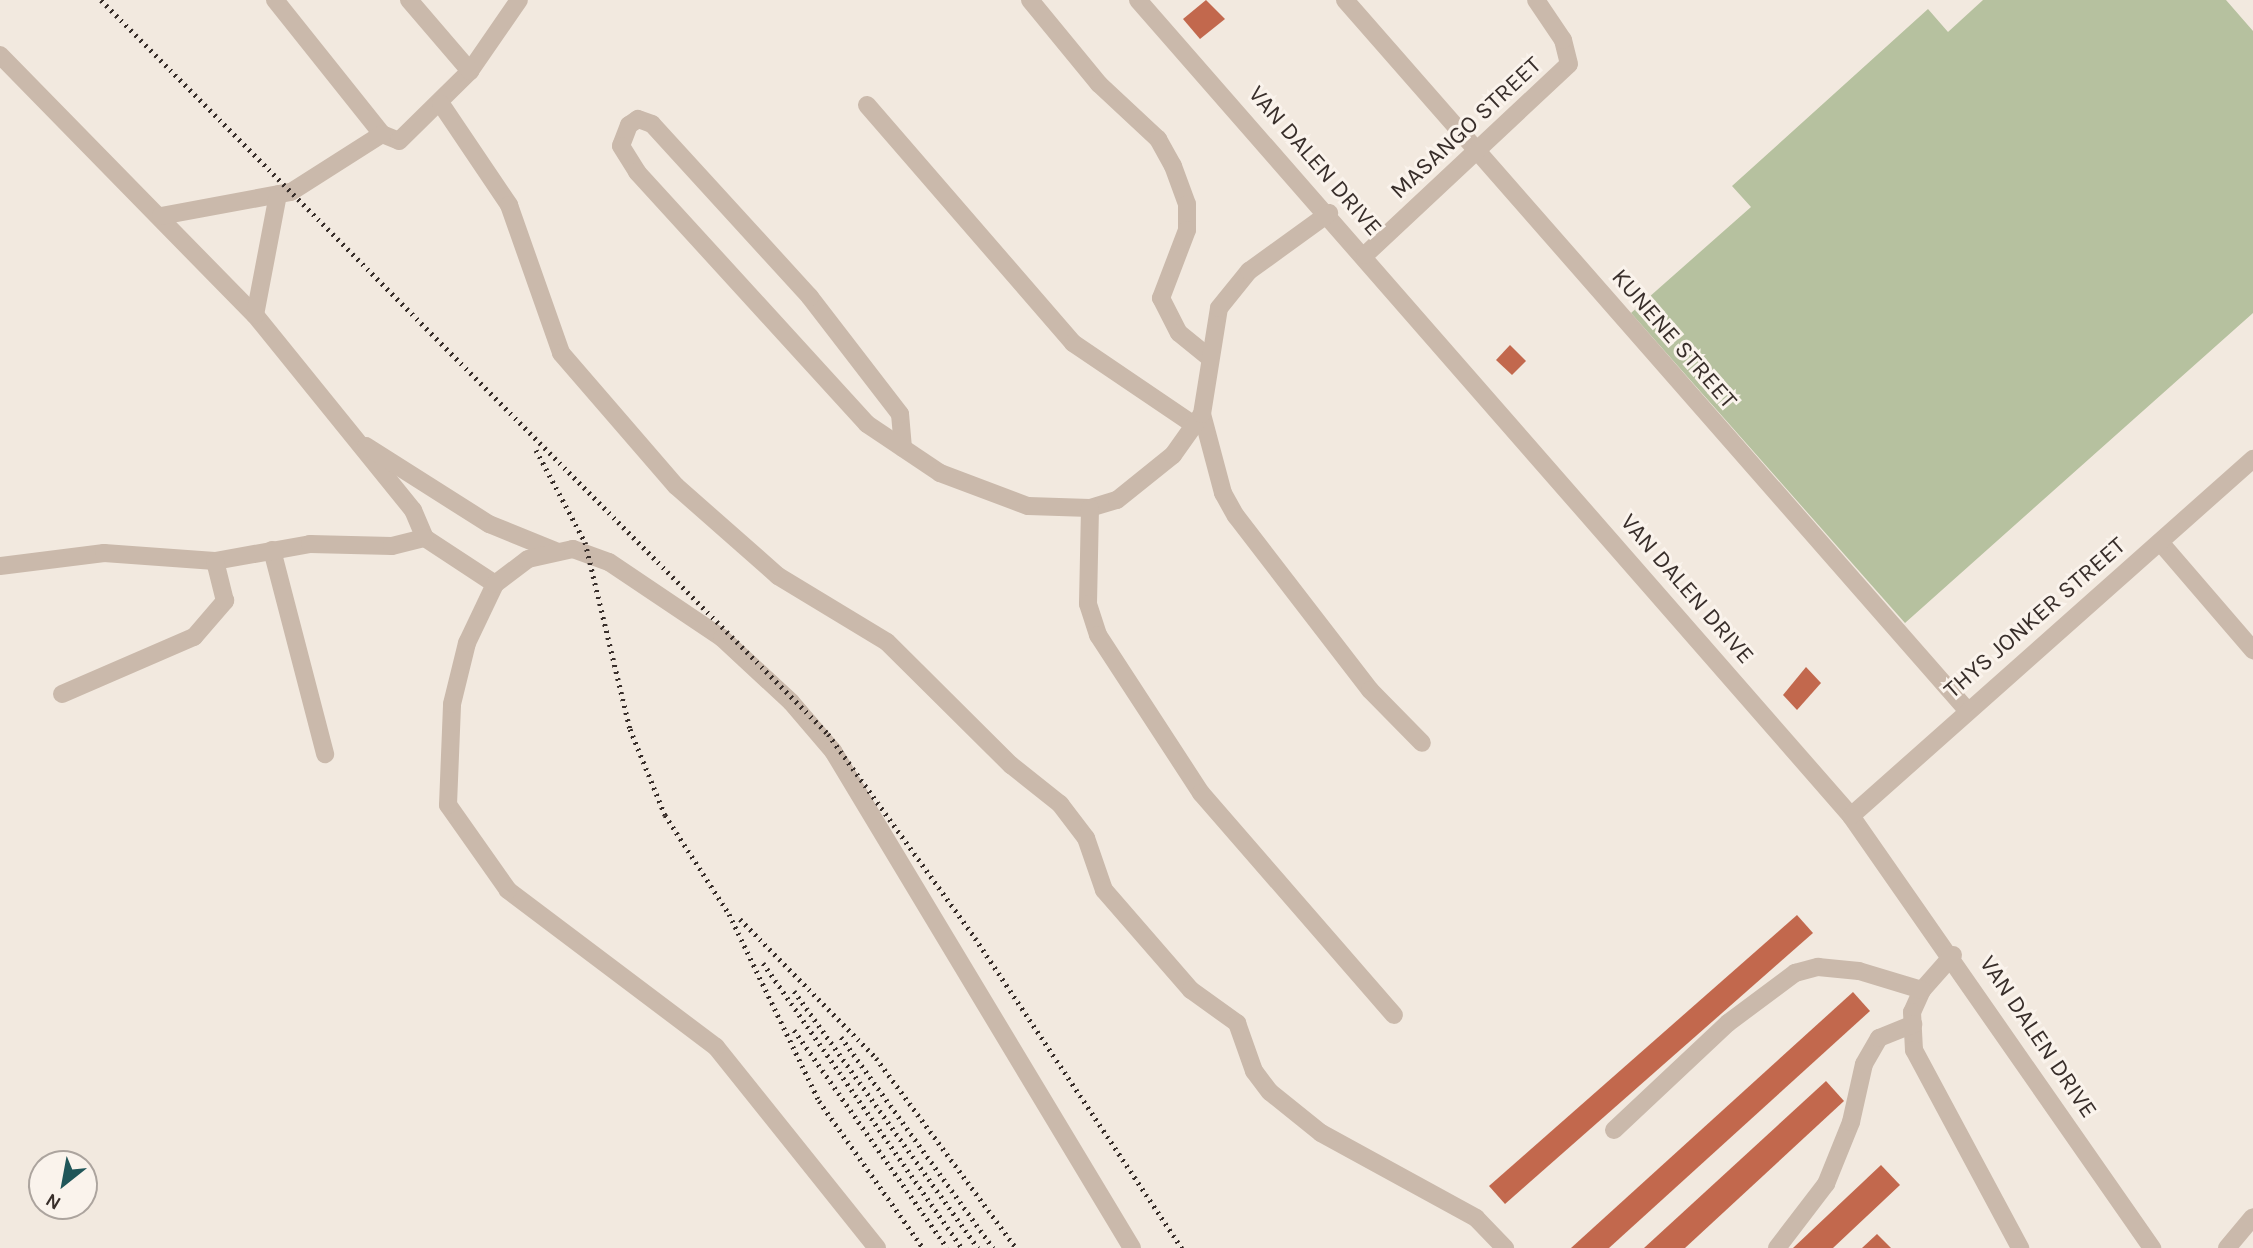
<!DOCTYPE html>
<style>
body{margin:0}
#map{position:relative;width:2253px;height:1248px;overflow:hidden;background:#f2e9df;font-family:Karla,sans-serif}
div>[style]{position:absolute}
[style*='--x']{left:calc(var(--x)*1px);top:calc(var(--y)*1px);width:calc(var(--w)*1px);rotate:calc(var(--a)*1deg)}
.green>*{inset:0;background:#b6c19f}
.building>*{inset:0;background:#c2684d}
.minor>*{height:18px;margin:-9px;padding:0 9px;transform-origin:9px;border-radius:9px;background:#cab9ab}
.rail>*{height:5px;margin-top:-2.5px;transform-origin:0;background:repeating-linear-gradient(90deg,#382e2a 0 2px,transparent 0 7px)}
span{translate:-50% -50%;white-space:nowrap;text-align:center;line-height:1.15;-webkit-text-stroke:6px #faf3ec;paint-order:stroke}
.street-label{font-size:24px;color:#382e2a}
.north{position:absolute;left:28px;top:1150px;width:70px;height:70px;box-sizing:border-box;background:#faf3ec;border:2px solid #aca49e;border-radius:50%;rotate:211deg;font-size:19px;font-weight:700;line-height:28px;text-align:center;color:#382e2a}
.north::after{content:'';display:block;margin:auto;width:24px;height:32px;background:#205659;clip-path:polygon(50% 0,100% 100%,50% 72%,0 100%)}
</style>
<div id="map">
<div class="green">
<i style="clip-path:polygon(1983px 0,2226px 0,2253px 31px,2253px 313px,1905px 623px,1631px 313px,1751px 207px,1732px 186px,1928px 9px,1948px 32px)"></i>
</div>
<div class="building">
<i style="clip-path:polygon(1206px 0,1225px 19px,1200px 39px,1183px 19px)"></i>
<i style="clip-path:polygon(1510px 345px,1526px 361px,1512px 375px,1496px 360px)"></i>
<i style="clip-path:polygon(1806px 667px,1821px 683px,1797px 710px,1783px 695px)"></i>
<i style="clip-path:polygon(1797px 915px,1813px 933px,1505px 1204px,1489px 1186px)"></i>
<i style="clip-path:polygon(1853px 992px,1870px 1011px,1609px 1248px,1571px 1248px)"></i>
<i style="clip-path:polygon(1826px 1081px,1844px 1101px,1685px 1248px,1644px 1248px)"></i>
<i style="clip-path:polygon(1881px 1165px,1900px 1185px,1833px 1248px,1793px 1248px)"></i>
<i style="clip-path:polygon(1877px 1234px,1891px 1248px,1862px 1248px)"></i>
</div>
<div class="minor">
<i style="--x:275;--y:0;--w:171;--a:51.4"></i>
<i style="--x:382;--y:134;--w:18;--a:22"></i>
<i style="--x:399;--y:141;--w:100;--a:-44.6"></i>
<i style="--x:470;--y:71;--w:86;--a:-55.4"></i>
<i style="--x:409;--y:0;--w:94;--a:49.3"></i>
<i style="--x:1030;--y:0;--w:109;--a:50.6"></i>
<i style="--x:1099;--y:84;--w:81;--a:43"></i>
<i style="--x:1158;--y:139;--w:31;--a:61"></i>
<i style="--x:1173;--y:166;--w:40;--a:69.8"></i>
<i style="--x:1187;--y:204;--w:26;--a:90"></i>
<i style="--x:1187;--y:230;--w:73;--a:110.9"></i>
<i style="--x:1161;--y:298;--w:39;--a:63"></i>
<i style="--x:1179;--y:333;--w:40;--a:39"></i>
<i style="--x:1138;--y:0;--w:1084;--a:48.85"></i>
<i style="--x:1851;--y:816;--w:527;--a:55.13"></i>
<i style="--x:1345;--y:0;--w:944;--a:48.78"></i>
<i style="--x:0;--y:55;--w:364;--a:45.6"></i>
<i style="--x:255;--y:315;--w:251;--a:51"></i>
<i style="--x:413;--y:510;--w:30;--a:67"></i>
<i style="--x:425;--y:538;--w:84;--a:33.3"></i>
<i style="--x:441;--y:104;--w:122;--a:56"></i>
<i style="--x:509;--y:205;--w:157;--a:70.6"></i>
<i style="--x:561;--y:353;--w:176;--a:49.2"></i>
<i style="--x:676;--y:486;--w:136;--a:41.4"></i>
<i style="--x:778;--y:576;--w:127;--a:31.2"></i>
<i style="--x:887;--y:642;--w:175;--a:44.8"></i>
<i style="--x:1011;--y:765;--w:63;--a:38.5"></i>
<i style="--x:1060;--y:804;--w:43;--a:52.6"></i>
<i style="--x:1086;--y:838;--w:55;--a:70.9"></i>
<i style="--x:1104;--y:890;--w:133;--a:49"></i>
<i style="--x:1191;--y:990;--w:57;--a:35.7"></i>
<i style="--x:1237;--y:1023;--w:51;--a:70.5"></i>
<i style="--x:1254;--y:1071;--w:26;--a:53"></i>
<i style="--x:1270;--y:1092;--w:65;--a:38.8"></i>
<i style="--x:1321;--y:1133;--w:177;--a:28.7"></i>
<i style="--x:1476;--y:1218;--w:42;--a:46"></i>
<i style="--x:867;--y:105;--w:315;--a:49.1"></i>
<i style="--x:1073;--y:343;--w:146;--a:34.1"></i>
<i style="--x:161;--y:216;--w:132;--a:-10.5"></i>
<i style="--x:291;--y:192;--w:108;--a:-32.5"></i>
<i style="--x:1365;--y:255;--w:279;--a:-43.1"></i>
<i style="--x:1569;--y:64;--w:25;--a:-104"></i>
<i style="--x:1563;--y:40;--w:48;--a:-124"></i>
<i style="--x:255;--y:315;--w:123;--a:-79.2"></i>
<i style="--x:1202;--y:414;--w:82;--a:75.1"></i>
<i style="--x:1223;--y:493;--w:26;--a:61"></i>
<i style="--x:1236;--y:516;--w:220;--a:52.4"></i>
<i style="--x:1370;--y:690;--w:74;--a:45.5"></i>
<i style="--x:366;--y:446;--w:146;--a:32.4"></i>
<i style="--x:489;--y:524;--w:74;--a:22.1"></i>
<i style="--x:903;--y:448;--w:34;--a:-95"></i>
<i style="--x:900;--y:414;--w:148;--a:-127.6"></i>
<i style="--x:810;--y:297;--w:234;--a:-132.4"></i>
<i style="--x:652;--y:124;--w:15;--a:-160"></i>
<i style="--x:638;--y:119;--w:11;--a:146"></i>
<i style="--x:629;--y:125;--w:22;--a:111"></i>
<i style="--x:621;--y:146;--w:31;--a:58"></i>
<i style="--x:637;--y:172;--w:341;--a:47.6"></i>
<i style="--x:867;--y:424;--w:88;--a:33.9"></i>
<i style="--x:940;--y:473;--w:94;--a:20.6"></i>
<i style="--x:1028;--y:506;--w:62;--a:1.8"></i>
<i style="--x:1090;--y:508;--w:28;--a:-17"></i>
<i style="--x:1117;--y:500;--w:72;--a:-38.8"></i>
<i style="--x:1173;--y:455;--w:50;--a:-54.7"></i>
<i style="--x:1202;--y:414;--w:107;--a:-80.9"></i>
<i style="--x:1219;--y:308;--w:48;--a:-51"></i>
<i style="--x:1249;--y:271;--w:99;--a:-35.9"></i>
<i style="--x:1090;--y:508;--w:96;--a:91.2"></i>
<i style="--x:1088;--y:604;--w:33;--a:72"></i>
<i style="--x:1098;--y:635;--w:189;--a:56.9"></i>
<i style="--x:1201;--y:793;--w:294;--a:49"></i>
<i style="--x:2160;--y:542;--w:143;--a:49.3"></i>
<i style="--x:272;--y:550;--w:211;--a:75.4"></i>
<i style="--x:0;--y:566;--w:105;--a:-7.1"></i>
<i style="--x:104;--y:553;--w:111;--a:4.1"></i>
<i style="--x:215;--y:561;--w:97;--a:-10.1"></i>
<i style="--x:310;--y:544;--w:82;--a:1.4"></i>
<i style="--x:392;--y:546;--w:34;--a:-14"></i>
<i style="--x:62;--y:694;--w:144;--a:-23.4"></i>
<i style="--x:194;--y:637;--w:48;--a:-49.3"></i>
<i style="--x:225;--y:601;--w:41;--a:-104"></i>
<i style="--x:1851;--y:816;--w:538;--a:-41.61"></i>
<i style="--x:1953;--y:955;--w:47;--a:131.5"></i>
<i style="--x:1922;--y:990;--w:24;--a:114"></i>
<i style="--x:1912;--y:1012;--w:38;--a:87"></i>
<i style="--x:1914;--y:1050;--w:225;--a:61.8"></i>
<i style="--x:1614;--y:1130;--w:156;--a:-43.2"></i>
<i style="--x:1728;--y:1023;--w:84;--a:-36.7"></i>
<i style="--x:1795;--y:973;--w:24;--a:-15"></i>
<i style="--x:1818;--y:967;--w:41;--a:5.6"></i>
<i style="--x:1859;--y:971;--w:66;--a:16.8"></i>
<i style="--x:877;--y:1248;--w:258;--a:-128.7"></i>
<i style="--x:716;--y:1047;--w:261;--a:-143"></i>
<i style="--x:508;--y:890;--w:104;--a:-125.2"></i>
<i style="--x:448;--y:805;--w:101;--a:-87.7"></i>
<i style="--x:452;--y:704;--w:63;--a:-76.2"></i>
<i style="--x:467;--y:643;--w:65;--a:-64.6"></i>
<i style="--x:495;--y:584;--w:41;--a:-37.1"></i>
<i style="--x:528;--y:559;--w:46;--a:-12.5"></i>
<i style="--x:573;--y:549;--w:38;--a:20"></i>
<i style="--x:609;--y:562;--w:136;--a:33.9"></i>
<i style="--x:722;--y:638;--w:94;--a:42.8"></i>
<i style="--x:791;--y:702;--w:65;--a:49.4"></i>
<i style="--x:833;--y:751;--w:580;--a:58.97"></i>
<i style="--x:1777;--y:1248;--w:81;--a:-52.6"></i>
<i style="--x:1826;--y:1184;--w:67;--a:-68"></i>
<i style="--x:1851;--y:1122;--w:59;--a:-77.4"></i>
<i style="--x:1864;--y:1064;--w:30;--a:-60"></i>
<i style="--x:1879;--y:1038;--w:37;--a:-22"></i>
<i style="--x:2227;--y:1248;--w:40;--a:-50"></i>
</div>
<div class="rail">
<i style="--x:101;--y:0;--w:1033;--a:45.27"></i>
<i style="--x:828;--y:734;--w:251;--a:54.2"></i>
<i style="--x:975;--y:938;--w:373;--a:56.3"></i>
<i style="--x:536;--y:450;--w:104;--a:62"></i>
<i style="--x:585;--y:542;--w:192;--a:76.5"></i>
<i style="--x:630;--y:729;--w:93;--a:67.9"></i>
<i style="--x:665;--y:815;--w:118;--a:57.1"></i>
<i style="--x:729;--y:914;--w:208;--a:64.3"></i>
<i style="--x:819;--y:1101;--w:180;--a:54.7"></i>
<i style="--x:740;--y:919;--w:194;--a:45.6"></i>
<i style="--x:876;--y:1058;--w:236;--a:53.6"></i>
<i style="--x:763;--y:963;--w:348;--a:55.1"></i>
<i style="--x:794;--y:991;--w:316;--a:54.4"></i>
<i style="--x:794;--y:1030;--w:266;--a:54.9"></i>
<i style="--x:841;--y:1037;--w:260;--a:54.2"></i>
</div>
<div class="street-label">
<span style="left:1466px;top:128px;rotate:-43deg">MASANGO STREET</span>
<span style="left:1315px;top:161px;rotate:49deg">VAN DALEN DRIVE</span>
<span style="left:1674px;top:339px;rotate:49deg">KUNENE STREET</span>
<span style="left:1687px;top:589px;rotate:49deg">VAN DALEN DRIVE</span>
<span style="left:2035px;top:618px;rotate:-41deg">THYS JONKER STREET</span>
<span style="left:2038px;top:1037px;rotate:56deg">VAN DALEN DRIVE</span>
</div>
<div class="north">N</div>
</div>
